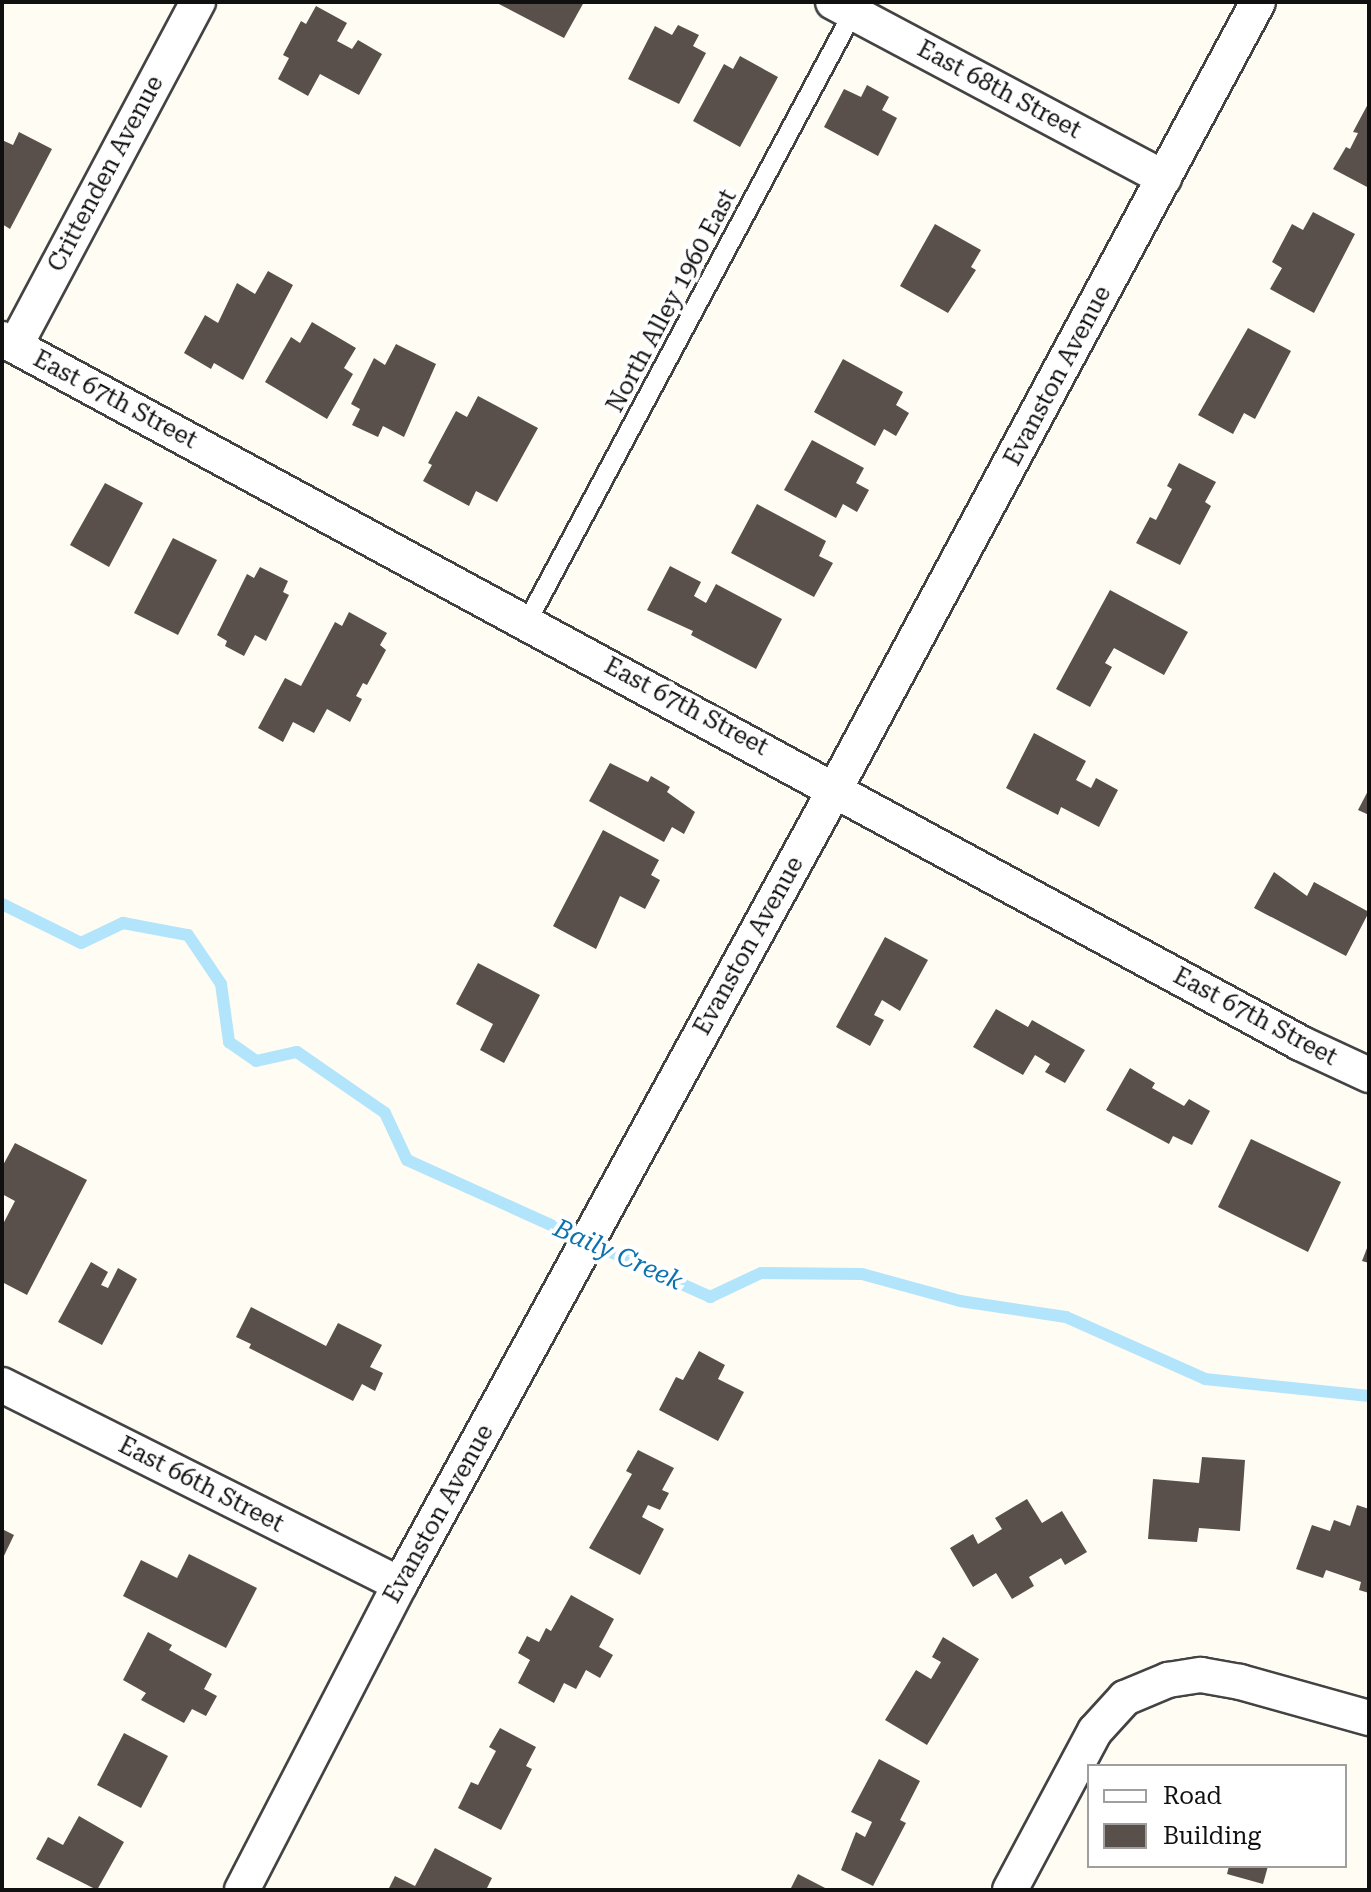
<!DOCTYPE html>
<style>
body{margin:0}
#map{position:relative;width:1371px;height:1892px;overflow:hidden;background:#fffcf3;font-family:"Roboto Serif",serif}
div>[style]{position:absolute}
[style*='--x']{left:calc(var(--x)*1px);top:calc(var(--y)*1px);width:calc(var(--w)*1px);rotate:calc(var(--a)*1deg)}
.stream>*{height:12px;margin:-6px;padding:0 6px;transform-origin:6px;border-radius:6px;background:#b2e5fb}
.building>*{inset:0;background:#5a504b}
.roads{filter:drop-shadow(2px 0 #434343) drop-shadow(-2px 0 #434343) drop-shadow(0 2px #434343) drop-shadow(0 -2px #434343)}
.lane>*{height:18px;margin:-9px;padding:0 9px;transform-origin:9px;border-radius:9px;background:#fff}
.street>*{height:34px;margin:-17px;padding:0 17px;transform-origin:17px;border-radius:17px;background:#fff}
span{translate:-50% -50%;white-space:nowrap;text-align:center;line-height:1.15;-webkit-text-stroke:8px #fff;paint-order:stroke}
.street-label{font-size:24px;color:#101010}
.water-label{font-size:26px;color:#0c73ae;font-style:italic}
.frame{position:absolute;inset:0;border:4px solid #101010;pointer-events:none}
.legend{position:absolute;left:1087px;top:1764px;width:260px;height:104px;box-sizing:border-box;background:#fff;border:2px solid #9f9f9f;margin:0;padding:10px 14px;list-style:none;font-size:24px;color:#101010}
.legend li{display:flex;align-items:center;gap:16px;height:40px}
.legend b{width:40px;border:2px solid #9f9f9f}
</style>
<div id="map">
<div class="stream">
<i style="--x:2;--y:904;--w:88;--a:26.3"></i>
<i style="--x:81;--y:943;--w:47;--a:-25.5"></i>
<i style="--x:123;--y:923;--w:66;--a:10.5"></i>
<i style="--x:188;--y:935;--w:59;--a:56"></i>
<i style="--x:221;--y:984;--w:59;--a:82.1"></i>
<i style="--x:229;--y:1042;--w:33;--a:35"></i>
<i style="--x:256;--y:1061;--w:42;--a:-12.4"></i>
<i style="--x:297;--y:1052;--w:107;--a:34.7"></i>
<i style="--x:385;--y:1113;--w:52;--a:64.9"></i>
<i style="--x:407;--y:1160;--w:333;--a:24.3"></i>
<i style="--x:710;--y:1297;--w:56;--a:-25.2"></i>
<i style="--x:761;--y:1273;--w:101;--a:0.6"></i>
<i style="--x:862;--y:1274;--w:102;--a:15.4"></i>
<i style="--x:960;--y:1301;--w:107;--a:8.6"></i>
<i style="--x:1066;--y:1317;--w:152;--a:24"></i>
<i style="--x:1205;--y:1379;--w:165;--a:5.9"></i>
</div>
<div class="building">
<i style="clip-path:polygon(495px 2px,584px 2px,564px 38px)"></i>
<i style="clip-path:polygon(316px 6px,347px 23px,337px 41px,352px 49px,358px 40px,382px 54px,359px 95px,320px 74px,308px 96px,278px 79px,289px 58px,283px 55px,301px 21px,306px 24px)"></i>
<i style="clip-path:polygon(678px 25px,699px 35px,693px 46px,706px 53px,679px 104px,628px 79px,655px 26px,672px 35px)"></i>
<i style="clip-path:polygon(740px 56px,778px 77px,740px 147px,693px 121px,724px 64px,733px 69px)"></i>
<i style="clip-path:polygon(867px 85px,889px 97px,882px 110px,897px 118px,878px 156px,824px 127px,844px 89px,861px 97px)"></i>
<i style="clip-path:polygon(1369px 102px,1369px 188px,1333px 169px,1346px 147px,1350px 149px,1358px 133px,1353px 132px)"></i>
<i style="clip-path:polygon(19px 132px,52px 149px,10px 229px,2px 224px,2px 140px,13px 145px)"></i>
<i style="clip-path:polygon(1313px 212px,1355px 234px,1314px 313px,1270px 289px,1282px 268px,1272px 262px,1292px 224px,1303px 230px)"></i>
<i style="clip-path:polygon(935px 224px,981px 250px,971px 267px,976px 270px,948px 313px,900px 286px)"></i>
<i style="clip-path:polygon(268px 271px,293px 285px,243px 380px,214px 363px,211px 369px,184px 353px,205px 315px,218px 323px,237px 283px,255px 294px)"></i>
<i style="clip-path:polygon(312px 322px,356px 348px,344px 368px,353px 374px,327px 419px,265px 382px,291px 337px,300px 343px)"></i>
<i style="clip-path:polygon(1248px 328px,1291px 351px,1255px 419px,1244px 413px,1233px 434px,1198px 415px)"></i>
<i style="clip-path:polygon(396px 344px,436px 364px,404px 437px,383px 426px,378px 437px,352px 425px,360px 409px,351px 404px,374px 358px,385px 365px)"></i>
<i style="clip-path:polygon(843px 359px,903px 392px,896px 405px,909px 413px,896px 436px,884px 429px,875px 446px,814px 412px)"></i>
<i style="clip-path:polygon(478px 396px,538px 428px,497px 502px,476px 491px,469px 506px,423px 481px,432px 465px,428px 463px,456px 411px,467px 417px)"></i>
<i style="clip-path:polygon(812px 440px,864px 468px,856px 483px,869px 490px,857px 512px,843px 504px,836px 518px,784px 490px)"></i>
<i style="clip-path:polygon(1179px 463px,1216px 482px,1205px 502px,1211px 506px,1180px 565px,1136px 543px,1150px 517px,1156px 520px,1172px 489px,1167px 486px)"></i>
<i style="clip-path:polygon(105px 483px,143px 503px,109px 567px,70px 545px)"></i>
<i style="clip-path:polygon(757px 504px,826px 541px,819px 556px,833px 563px,814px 597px,731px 553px)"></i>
<i style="clip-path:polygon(173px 538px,217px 560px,178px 635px,134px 613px)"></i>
<i style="clip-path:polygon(670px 566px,701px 582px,694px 596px,706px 603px,716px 584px,782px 619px,756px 669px,691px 635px,693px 631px,647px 610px)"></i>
<i style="clip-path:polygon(260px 567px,288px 581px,283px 592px,289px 595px,266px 641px,255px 635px,244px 656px,225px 646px,227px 641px,217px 635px,247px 574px,254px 578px)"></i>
<i style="clip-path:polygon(1110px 590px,1188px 632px,1164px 675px,1114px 648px,1105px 663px,1112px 667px,1090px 707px,1056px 689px)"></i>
<i style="clip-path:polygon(349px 612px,387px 633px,380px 645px,386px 650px,367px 685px,363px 683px,356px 696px,362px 699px,350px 722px,327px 709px,314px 733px,293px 722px,283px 742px,258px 728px,285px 678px,301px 686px,335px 622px,342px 626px)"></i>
<i style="clip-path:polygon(1034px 733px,1086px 761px,1076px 780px,1091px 788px,1096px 778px,1118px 790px,1099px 827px,1061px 807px,1058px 815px,1006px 788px)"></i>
<i style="clip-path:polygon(610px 763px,648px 782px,651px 776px,670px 787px,667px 792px,695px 812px,684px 834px,672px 827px,664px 842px,589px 801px)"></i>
<i style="clip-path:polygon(1369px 789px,1369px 815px,1358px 810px)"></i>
<i style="clip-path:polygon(603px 830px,659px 860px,651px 875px,660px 880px,645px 909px,620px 896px,596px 949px,553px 926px)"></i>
<i style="clip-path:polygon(1274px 872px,1307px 896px,1314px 882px,1369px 912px,1346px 956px,1254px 908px)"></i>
<i style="clip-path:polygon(885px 937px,928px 960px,900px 1011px,882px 1000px,874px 1015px,884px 1020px,870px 1046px,836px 1027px)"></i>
<i style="clip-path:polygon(478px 963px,540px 995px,504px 1063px,480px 1050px,493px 1024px,456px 1004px)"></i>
<i style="clip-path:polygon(996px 1009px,1028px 1027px,1032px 1020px,1085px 1050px,1065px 1083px,1045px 1072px,1050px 1064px,1035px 1055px,1023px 1075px,973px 1047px)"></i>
<i style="clip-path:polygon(1130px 1068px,1155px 1083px,1152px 1088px,1184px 1106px,1189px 1099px,1210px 1111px,1192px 1145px,1173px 1136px,1169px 1144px,1106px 1110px)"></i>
<i style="clip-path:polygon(1251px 1139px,1341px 1182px,1308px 1252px,1218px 1207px)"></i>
<i style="clip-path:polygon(15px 1143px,87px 1180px,27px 1295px,2px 1282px,2px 1226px,15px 1201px,2px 1194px,2px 1167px)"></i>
<i style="clip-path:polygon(1369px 1243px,1369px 1263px,1362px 1261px)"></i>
<i style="clip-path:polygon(91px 1262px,108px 1272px,101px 1285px,108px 1288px,118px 1268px,137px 1279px,102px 1345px,58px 1322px)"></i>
<i style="clip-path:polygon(251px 1307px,326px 1346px,338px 1323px,382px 1345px,370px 1367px,383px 1373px,375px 1391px,362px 1384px,353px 1401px,249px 1348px,251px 1344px,236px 1337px)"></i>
<i style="clip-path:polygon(699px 1351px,725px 1365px,718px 1379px,744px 1392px,718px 1441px,659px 1410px,676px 1377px,683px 1380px)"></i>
<i style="clip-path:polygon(638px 1450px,674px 1468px,662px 1490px,669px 1493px,660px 1510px,648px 1505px,642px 1517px,664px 1529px,640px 1575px,589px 1548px,632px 1474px,626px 1471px)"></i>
<i style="clip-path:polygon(1202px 1457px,1245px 1460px,1240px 1531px,1199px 1528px,1197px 1542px,1148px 1539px,1153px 1479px,1199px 1483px)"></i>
<i style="clip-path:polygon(1027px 1499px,1042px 1523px,1062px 1511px,1087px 1552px,1065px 1565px,1061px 1558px,1029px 1577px,1034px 1586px,1012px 1599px,996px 1573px,973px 1587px,950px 1548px,973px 1534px,978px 1544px,1002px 1529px,995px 1518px)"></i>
<i style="clip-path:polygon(1357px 1505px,1369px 1509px,1369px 1593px,1359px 1590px,1361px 1582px,1326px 1570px,1323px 1578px,1296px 1569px,1312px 1525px,1330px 1531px,1334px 1520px,1350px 1526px)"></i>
<i style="clip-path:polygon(2px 1529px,14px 1535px,2px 1560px)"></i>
<i style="clip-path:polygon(189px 1554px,257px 1588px,226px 1648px,123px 1596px,141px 1560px,177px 1578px)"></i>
<i style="clip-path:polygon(571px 1595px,614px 1619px,599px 1647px,613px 1655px,600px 1678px,586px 1670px,576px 1689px,564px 1683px,554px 1703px,518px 1683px,530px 1660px,518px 1653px,527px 1636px,539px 1642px,546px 1628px,551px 1631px)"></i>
<i style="clip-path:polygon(148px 1632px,172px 1645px,169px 1650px,212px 1674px,204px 1689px,217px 1696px,206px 1716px,192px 1709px,184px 1723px,141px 1700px,146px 1693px,123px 1680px)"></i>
<i style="clip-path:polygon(943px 1637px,979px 1659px,927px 1745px,885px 1720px,916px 1670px,931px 1679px,941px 1662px,932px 1657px)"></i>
<i style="clip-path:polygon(500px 1728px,536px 1747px,526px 1766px,532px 1769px,501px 1830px,458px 1808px,471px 1782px,478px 1785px,496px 1751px,489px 1747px)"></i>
<i style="clip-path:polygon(124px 1733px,168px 1756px,141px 1808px,97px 1785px)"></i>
<i style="clip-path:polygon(879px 1759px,920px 1781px,900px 1820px,906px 1823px,873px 1886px,841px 1870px,856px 1832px,865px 1837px,872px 1822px,851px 1812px)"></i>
<i style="clip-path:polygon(79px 1816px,124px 1842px,97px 1890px,36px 1859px,48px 1837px,63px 1845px)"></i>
<i style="clip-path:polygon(435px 1848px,492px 1878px,486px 1890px,388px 1890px,395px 1876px,415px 1886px)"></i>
<i style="clip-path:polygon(1229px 1866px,1268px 1866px,1263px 1884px,1227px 1874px)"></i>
<i style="clip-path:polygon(798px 1874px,829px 1890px,790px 1890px)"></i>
</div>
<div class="roads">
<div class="lane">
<i style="--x:527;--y:622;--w:697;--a:-61.86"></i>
</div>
<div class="street">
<i style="--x:833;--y:2;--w:375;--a:28"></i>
<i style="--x:2;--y:339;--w:1477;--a:28.47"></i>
<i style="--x:1300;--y:1043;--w:76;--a:24.9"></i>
<i style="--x:15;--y:346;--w:390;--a:-62"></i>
<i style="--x:2;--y:1385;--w:445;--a:26.6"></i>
<i style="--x:242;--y:1890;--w:344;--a:-62.7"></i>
<i style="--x:400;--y:1584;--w:906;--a:-61.31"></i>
<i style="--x:835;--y:789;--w:893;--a:-61.74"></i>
<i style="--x:1010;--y:1890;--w:180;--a:-61.9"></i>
<i style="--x:1095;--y:1731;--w:45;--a:-47.7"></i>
<i style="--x:1125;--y:1698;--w:47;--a:-22.7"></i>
<i style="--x:1168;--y:1680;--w:33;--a:-9"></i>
<i style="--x:1201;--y:1675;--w:40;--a:10"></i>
<i style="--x:1240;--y:1682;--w:134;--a:15.6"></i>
</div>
</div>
<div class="street-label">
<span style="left:999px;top:90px;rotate:28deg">East 68th Street</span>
<span style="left:106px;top:174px;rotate:-62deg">Crittenden Avenue</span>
<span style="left:672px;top:301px;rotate:-62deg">North Alley 1960 East</span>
<span style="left:1058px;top:376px;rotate:-62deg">Evanston Avenue</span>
<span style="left:115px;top:400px;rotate:28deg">East 67th Street</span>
<span style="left:686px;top:707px;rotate:28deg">East 67th Street</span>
<span style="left:749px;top:946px;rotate:-61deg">Evanston Avenue</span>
<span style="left:1255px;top:1017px;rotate:28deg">East 67th Street</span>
<span style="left:201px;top:1485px;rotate:27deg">East 66th Street</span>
<span style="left:439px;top:1514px;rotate:-61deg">Evanston Avenue</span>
</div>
<div class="water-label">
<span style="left:618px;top:1255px;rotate:24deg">Baily Creek</span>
</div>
<div class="frame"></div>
<ul class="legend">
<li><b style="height:10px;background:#fff"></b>Road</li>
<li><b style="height:22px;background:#5a504b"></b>Building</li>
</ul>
</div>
